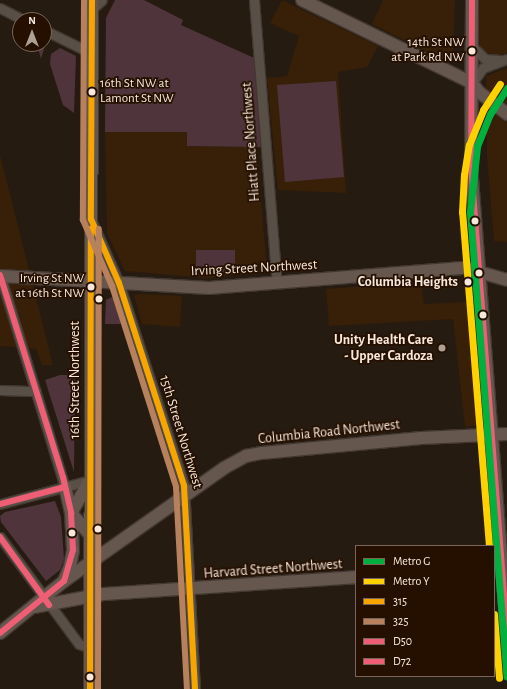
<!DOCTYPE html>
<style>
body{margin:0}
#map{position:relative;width:507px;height:689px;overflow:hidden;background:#261b10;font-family:"Alegreya Sans",sans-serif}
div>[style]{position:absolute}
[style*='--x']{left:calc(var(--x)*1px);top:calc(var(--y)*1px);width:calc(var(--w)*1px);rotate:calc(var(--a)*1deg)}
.built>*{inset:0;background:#381f07}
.green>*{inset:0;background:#4f353b}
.roads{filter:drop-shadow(1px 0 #423831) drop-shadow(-1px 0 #423831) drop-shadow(0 1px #423831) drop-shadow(0 -1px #423831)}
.minor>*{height:9px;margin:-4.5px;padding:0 4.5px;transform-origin:4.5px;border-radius:4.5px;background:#584f46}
.major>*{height:12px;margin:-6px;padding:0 6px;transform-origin:6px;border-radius:6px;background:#65564e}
.bus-1>*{height:6px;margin:-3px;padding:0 3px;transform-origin:3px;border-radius:3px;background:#f7a600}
.bus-2>*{height:6px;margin:-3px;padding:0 3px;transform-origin:3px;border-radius:3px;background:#b6815c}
.bus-3>*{height:6px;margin:-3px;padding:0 3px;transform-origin:3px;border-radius:3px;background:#ee5e75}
.bus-4>*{height:6px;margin:-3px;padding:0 3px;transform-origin:3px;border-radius:3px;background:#ee5e75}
.metro-1>*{height:7px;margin:-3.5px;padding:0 3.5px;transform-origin:3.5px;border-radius:3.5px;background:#00b140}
.metro-2>*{height:7px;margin:-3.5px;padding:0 3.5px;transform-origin:3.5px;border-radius:3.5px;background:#ffd100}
.dots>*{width:11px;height:11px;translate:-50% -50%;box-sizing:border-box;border:2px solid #251000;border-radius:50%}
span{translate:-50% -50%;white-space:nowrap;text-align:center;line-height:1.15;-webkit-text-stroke:3.5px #251000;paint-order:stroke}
.bus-label{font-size:13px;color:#f8e8dc}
.right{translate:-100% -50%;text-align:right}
.left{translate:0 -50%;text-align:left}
.street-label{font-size:14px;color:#f8e8dc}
.stop-label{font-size:14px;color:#f8e8dc;font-weight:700}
.poi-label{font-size:14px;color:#f8e8dc;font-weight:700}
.legend{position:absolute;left:355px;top:545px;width:140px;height:132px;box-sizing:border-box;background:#251000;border:1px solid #796658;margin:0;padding:5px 7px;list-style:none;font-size:12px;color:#f8e8dc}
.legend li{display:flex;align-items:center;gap:8px;height:20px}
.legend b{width:20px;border:1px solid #796658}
.north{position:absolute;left:12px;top:12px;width:40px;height:40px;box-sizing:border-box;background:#251000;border:1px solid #796658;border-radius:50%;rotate:0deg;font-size:11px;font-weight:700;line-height:16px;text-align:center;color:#f8e8dc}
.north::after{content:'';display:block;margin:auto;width:14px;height:18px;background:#aea095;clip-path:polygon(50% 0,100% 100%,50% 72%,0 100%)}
</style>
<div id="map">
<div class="built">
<i style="clip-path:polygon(282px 0,378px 46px,367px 67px,338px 72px,346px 193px,278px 190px,267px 78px,287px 76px,299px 36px,270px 23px)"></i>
<i style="clip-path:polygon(383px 0,455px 0,453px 58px,446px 61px,372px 24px)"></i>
<i style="clip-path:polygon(477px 0,507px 0,507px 53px,496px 56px,482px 51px,479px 42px)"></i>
<i style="clip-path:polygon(507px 68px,507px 242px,494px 241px,487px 157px,486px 76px)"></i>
<i style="clip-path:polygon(105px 132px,188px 132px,188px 146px,257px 147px,267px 272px,205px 278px,125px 271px,107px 233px)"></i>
<i style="clip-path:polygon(0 155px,53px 365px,42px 365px,36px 349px,0 346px)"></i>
<i style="clip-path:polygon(421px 282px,424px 304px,467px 302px,478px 426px,465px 427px,453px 319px,329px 326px,326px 289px)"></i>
<i style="clip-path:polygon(141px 294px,182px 296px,180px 327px,142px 324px,134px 295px)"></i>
</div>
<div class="green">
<i style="clip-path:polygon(115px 0,144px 0,183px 20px,181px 25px,254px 58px,261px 147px,187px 146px,187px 132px,105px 132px,106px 18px)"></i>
<i style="clip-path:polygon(44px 42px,46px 42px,41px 59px,37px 44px,44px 44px)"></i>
<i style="clip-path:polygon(60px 48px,76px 56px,74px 113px,63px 105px,50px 64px,51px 54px)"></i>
<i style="clip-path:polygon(336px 81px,344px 177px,285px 182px,277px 85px)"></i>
<i style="clip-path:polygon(196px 250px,235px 250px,235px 272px,196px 272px)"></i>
<i style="clip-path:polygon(112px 297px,115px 300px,121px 324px,105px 324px,106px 300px)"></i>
<i style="clip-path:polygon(60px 375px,75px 375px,74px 472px,45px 380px)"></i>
<i style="clip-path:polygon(55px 501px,61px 517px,64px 559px,60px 570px,46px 581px,1px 522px,0 516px,5px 512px)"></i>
</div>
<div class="roads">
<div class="minor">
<i style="--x:254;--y:0;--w:284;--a:85.4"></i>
<i style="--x:0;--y:8;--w:27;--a:27"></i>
<i style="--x:92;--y:9;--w:13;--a:-42"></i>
<i style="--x:44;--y:30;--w:52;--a:26.1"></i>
<i style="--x:472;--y:46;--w:18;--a:45"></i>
<i style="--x:485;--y:59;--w:15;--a:4"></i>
<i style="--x:472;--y:83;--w:19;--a:-54"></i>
<i style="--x:483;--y:68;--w:26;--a:-21"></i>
<i style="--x:93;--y:224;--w:64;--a:66.2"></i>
<i style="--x:119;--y:283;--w:213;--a:72.2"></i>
<i style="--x:184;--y:486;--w:203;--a:86.9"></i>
<i style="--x:0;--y:275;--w:222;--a:73"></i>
<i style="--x:0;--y:390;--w:36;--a:2"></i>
<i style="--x:0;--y:504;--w:93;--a:-14.9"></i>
<i style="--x:0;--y:537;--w:133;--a:53.6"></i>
<i style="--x:79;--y:644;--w:12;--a:20"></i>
</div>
<div class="major">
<i style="--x:302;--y:0;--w:189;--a:26"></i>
<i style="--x:472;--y:83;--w:11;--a:52"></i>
<i style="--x:479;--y:92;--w:36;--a:38"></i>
<i style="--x:472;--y:0;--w:165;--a:90.3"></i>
<i style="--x:471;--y:165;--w:464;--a:85.6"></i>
<i style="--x:0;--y:276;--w:209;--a:3.3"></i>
<i style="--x:209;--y:288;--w:257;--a:-4.5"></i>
<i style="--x:465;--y:268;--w:44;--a:15.9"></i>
<i style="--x:89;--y:482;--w:36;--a:120"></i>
<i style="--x:71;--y:513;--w:29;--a:49"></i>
<i style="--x:64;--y:581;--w:16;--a:-68"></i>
<i style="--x:70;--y:566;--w:16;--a:-79"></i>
<i style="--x:73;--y:550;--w:37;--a:-93"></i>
<i style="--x:71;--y:513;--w:27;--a:-103"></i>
<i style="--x:34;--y:607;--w:70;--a:-10.7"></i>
<i style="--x:103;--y:594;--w:254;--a:-3.8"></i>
<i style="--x:0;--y:633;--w:82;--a:-39.1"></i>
<i style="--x:64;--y:581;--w:196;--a:-35.2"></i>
<i style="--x:224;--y:468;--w:25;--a:-29"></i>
<i style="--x:246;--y:456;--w:16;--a:-11"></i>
<i style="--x:262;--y:453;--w:160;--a:-5.4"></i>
<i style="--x:421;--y:438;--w:86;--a:-2.7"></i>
<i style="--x:90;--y:689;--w:689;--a:-89.83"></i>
</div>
</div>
<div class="bus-1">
<i style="--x:92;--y:0;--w:219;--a:90.3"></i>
<i style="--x:91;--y:219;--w:70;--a:66.4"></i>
<i style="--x:119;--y:283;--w:213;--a:72.2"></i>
<i style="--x:184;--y:486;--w:203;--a:86.9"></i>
<i style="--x:90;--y:689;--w:460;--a:-89.9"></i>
</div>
<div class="bus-2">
<i style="--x:84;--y:0;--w:220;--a:90.3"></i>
<i style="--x:83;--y:220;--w:72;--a:66.3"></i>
<i style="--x:112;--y:286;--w:211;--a:72.3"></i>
<i style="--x:176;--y:487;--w:202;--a:86.9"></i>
<i style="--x:98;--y:689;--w:460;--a:-89.9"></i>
</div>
<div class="bus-3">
<i style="--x:472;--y:0;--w:165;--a:90.3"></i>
<i style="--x:471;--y:165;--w:464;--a:85.6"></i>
</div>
<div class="bus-4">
<i style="--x:0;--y:275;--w:212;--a:72.7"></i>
<i style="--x:63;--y:477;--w:37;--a:77"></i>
<i style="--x:71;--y:513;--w:37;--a:87"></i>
<i style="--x:73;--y:550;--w:32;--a:106"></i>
<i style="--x:64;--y:581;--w:82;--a:140.9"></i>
<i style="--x:0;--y:504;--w:67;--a:-14.7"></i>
<i style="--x:0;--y:537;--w:84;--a:54.2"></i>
</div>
<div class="metro-1">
<i style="--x:507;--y:88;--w:31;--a:123"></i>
<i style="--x:490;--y:114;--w:35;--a:112"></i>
<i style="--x:477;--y:147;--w:65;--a:96.1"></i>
<i style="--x:470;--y:212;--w:466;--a:85.5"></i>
</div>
<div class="metro-2">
<i style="--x:489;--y:546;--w:335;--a:-94.6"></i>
<i style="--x:462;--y:212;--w:37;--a:-87"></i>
<i style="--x:464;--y:175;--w:30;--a:-81"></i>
<i style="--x:469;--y:145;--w:38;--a:-68"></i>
<i style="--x:483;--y:110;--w:31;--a:-57"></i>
<i style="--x:494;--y:614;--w:64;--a:85.5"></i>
</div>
<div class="dots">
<i style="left:472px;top:51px;background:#f8e8dc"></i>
<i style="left:92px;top:92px;background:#f8e8dc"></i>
<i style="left:475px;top:221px;background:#f8e8dc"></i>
<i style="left:479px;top:273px;background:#f8e8dc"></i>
<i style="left:468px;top:282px;background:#f8e8dc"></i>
<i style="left:91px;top:287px;background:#f8e8dc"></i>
<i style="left:99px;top:299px;background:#f8e8dc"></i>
<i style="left:483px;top:315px;background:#f8e8dc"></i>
<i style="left:442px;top:348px;background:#aea095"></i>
<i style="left:98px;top:529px;background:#f8e8dc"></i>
<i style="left:72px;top:533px;background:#f8e8dc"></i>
<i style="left:90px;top:677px;background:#f8e8dc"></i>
</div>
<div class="bus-label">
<span class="right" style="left:464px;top:51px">14th St NW<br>at Park Rd NW</span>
<span class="left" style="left:100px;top:92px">16th St NW at<br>Lamont St NW</span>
<span class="right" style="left:84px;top:287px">Irving St NW<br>at 16th St NW</span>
</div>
<div class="street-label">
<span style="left:251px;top:142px;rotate:-94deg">Hiatt Place Northwest</span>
<span style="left:254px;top:268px;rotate:-3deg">Irving Street Northwest</span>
<span style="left:75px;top:380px;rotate:-90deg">16th Street Northwest</span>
<span style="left:181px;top:432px;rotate:73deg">15th Street Northwest</span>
<span style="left:329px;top:432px;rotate:-6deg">Columbia Road Northwest</span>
<span style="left:273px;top:569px;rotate:-4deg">Harvard Street Northwest</span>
</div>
<div class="stop-label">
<span class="right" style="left:458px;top:282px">Columbia Heights</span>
</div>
<div class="poi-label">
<span class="right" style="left:433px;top:348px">Unity Health Care<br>- Upper Cardoza</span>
</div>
<ul class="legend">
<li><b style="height:5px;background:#00b140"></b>Metro G</li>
<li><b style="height:5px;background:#ffd100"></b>Metro Y</li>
<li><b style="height:5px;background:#f7a600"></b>315</li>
<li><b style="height:5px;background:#b6815c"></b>325</li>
<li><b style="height:5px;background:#ee5e75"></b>D50</li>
<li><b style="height:5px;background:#ee5e75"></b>D72</li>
</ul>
<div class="north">N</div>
</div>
